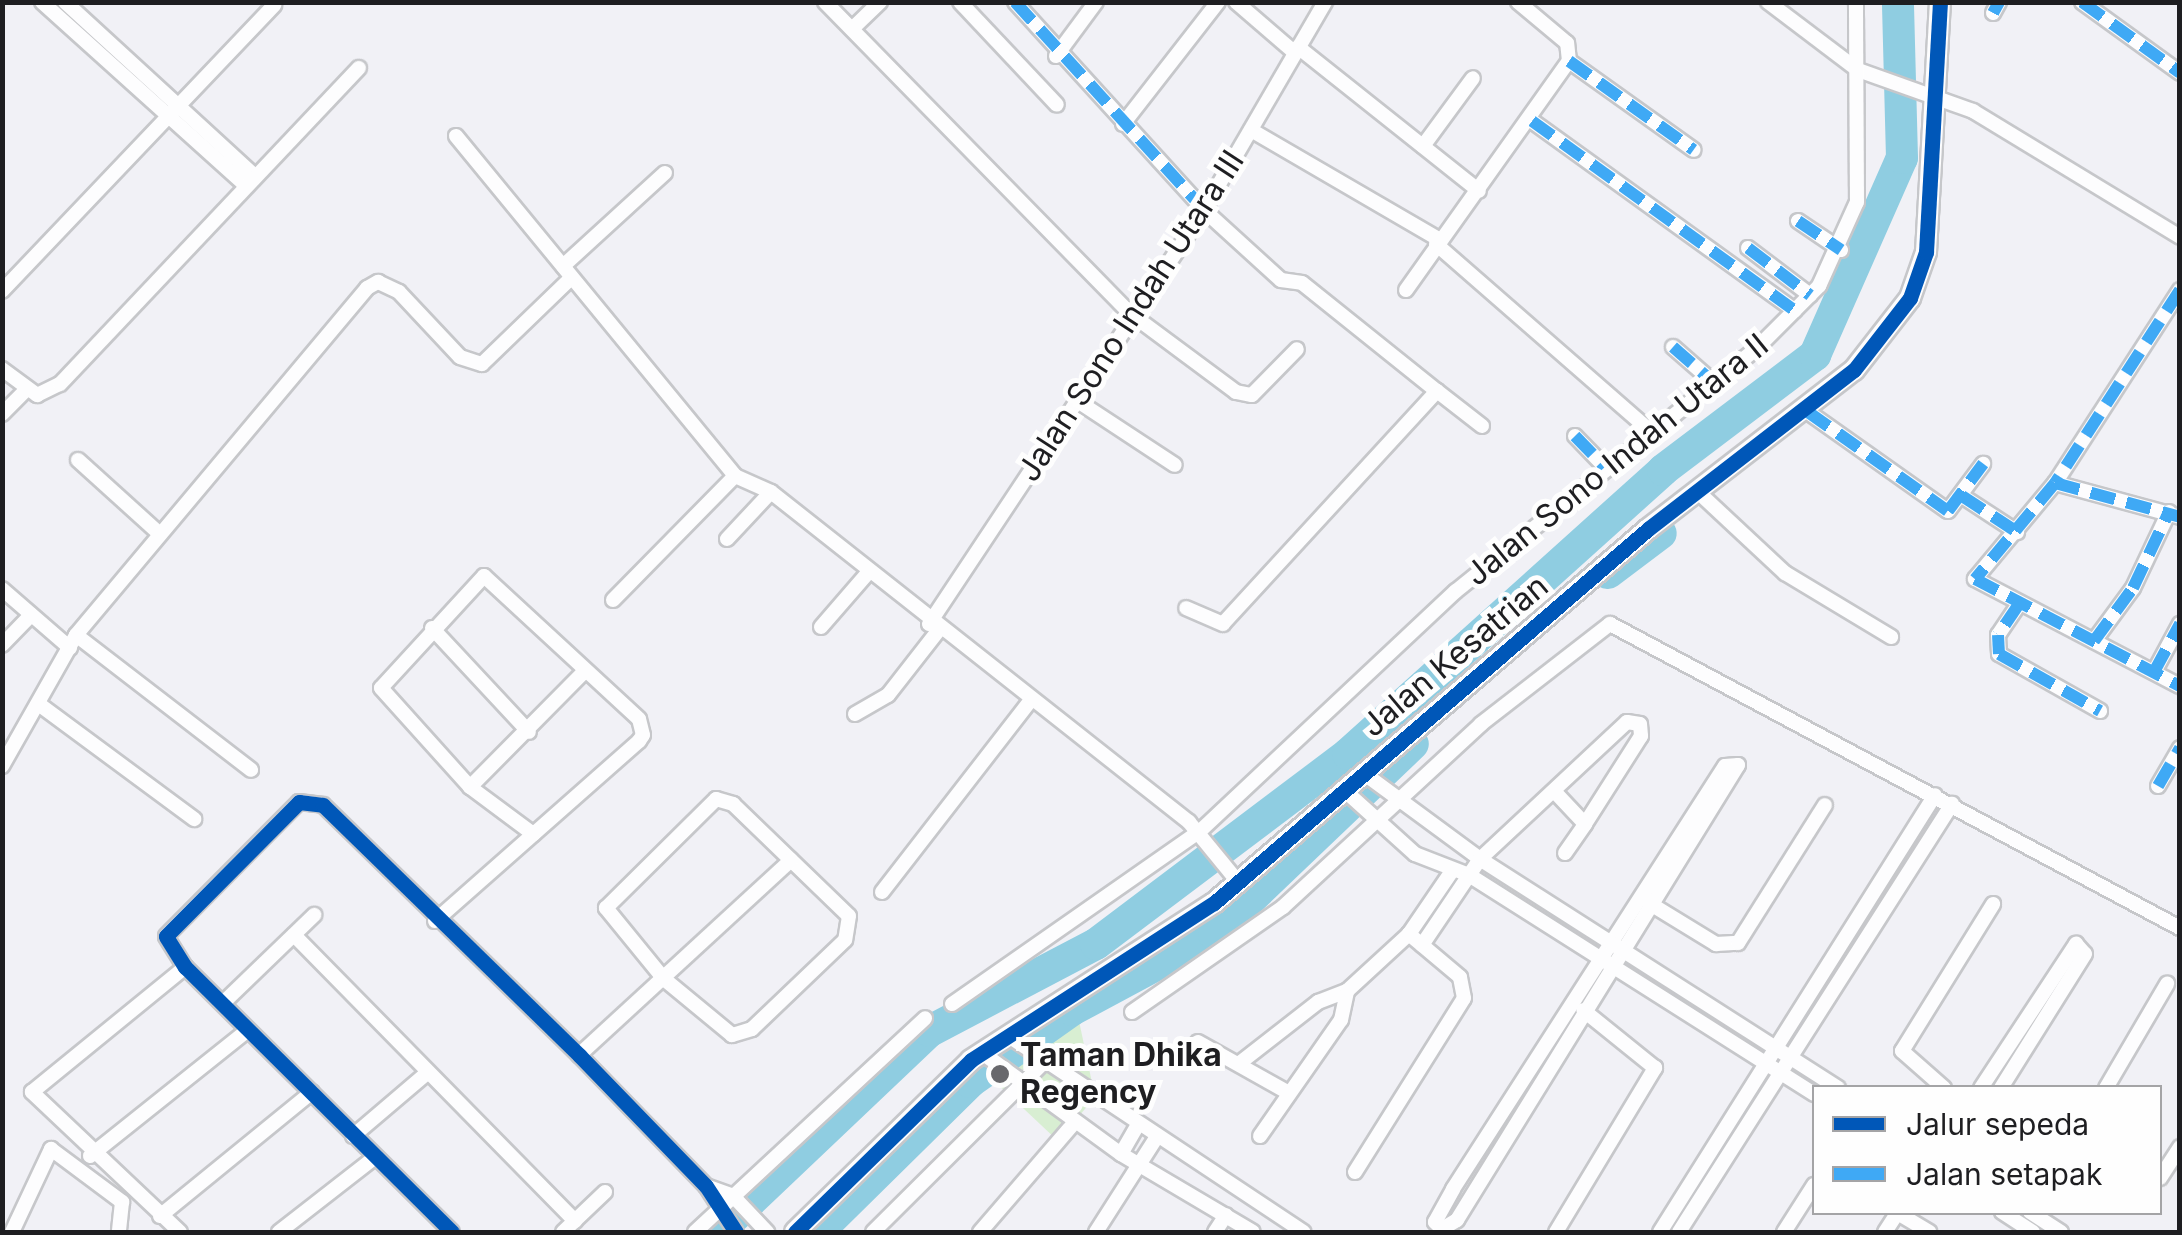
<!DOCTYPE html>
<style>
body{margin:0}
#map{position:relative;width:2182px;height:1235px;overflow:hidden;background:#f1f1f6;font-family:Inter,sans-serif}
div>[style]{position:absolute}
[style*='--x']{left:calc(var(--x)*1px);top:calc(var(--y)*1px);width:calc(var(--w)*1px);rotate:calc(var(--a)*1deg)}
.green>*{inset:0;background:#d8eed2}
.river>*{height:32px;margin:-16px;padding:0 16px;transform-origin:16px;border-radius:16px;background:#8fcde1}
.roads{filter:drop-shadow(2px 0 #c6c7ca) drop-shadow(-2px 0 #c6c7ca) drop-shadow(0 2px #c6c7ca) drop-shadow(0 -2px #c6c7ca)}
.street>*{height:14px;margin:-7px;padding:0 7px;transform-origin:7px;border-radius:7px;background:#fdfdfe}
.secondary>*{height:20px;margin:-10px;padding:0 10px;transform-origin:10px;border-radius:10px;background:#fdfdfe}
.quiet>*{height:12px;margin-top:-6px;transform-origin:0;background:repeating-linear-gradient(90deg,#3fa9f5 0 25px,transparent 0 37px)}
.cycleway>*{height:15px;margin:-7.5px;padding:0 7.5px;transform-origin:7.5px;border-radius:7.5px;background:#0057b8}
.dots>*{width:28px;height:28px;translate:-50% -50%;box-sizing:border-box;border:5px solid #fefefe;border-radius:50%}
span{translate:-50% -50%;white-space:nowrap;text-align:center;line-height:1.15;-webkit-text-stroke:10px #fefefe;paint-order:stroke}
.street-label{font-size:32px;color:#1e1e21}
.poi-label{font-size:32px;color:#1e1e21;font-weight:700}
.left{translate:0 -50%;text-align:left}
.frame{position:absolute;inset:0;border:5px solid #1e1e21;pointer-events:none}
.legend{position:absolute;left:1812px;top:1085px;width:350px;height:130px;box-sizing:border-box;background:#fefefe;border:2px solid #a4a4a6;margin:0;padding:12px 18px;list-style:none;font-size:30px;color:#1e1e21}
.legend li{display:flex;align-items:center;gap:20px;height:50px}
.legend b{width:50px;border:2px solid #a4a4a6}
</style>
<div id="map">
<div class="green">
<i style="clip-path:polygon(1074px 997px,1095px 1097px,1058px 1141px,973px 1061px)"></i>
</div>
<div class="river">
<i style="--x:1608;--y:573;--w:66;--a:-37"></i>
<i style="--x:718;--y:1232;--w:292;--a:-43.5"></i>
<i style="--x:930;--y:1031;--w:187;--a:-27.7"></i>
<i style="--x:1096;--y:944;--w:316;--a:-37"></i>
<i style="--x:1348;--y:754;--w:424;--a:-42"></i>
<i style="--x:1663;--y:470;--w:191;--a:-37.1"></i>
<i style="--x:1815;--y:355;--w:215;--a:-66.2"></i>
<i style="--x:1902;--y:158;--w:156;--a:-91.5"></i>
<i style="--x:818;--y:1232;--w:214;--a:-44.6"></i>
<i style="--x:970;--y:1082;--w:125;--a:-35.2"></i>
<i style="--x:1072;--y:1010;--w:161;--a:-28.2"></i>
<i style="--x:1214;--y:934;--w:275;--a:-43.7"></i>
</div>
<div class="roads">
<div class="street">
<i style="--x:42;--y:2;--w:275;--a:42"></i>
<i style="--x:65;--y:2;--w:258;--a:42.5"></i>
<i style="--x:825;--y:2;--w:437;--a:45.6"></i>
<i style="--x:1131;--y:314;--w:131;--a:36.6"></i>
<i style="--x:1236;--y:392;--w:16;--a:11"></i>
<i style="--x:1252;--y:395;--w:64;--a:-45.6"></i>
<i style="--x:960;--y:2;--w:141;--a:46.7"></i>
<i style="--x:1015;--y:2;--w:281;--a:47.7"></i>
<i style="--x:1204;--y:210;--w:104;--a:42.3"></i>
<i style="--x:1281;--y:280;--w:21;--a:8"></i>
<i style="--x:1302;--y:283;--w:173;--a:38.7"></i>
<i style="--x:1437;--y:391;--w:316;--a:132.6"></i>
<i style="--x:1223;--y:624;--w:40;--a:-156.6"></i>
<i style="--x:1236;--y:2;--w:77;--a:40.8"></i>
<i style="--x:1768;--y:2;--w:113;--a:37.1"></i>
<i style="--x:1858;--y:70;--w:122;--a:19.6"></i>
<i style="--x:1973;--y:111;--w:242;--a:31.3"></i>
<i style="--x:2082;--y:2;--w:121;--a:35.9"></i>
<i style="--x:1993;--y:13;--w:13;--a:-61"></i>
<i style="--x:852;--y:29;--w:39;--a:-44"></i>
<i style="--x:1298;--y:47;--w:231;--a:38.5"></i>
<i style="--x:1056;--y:56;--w:67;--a:-53.5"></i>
<i style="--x:1569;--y:61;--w:153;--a:35.5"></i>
<i style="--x:1532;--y:121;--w:324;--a:35.8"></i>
<i style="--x:1123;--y:124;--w:155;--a:-52.1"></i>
<i style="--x:1251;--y:130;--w:219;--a:30.2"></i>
<i style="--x:456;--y:136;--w:440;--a:50.6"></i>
<i style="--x:735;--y:476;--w:39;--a:24"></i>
<i style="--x:771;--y:492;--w:533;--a:38.29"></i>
<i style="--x:1189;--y:822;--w:79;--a:50.7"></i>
<i style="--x:1423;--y:146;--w:84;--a:-53.7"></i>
<i style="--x:1798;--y:221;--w:52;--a:34"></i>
<i style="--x:1436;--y:244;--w:284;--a:41.1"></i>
<i style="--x:1748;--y:248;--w:78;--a:37.2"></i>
<i style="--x:563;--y:266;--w:138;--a:-42.4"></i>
<i style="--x:1406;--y:290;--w:281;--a:-54.6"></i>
<i style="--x:1569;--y:61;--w:18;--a:-96"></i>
<i style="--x:1567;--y:43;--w:64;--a:-140.1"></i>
<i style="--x:2180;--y:290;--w:230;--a:122.9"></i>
<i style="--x:2055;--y:483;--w:125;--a:129.8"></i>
<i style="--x:1975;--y:579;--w:231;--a:27.6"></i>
<i style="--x:2;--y:291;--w:395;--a:-46.4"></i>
<i style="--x:1673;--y:347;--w:53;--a:41.2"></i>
<i style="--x:2;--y:369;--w:44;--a:36.6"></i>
<i style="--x:37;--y:395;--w:25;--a:-26"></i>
<i style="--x:60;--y:384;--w:435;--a:-46.6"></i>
<i style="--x:1437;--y:391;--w:57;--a:37.9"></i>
<i style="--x:1076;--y:400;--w:118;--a:33.3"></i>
<i style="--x:1808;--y:412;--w:171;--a:35.3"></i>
<i style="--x:1948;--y:511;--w:59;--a:-53.3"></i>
<i style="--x:2;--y:414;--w:33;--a:-45"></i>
<i style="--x:1575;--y:436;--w:43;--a:45.9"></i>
<i style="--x:78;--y:460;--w:110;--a:42.1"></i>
<i style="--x:2055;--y:483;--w:130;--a:15.2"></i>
<i style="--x:1698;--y:492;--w:119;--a:43"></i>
<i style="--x:1785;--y:573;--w:124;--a:31.1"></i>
<i style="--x:1962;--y:496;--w:66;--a:33.2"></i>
<i style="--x:727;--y:539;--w:64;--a:-46.9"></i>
<i style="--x:2;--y:589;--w:90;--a:40.9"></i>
<i style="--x:613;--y:600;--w:174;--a:-45.5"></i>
<i style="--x:2019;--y:604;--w:37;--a:124"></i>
<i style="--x:1998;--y:635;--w:19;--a:87"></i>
<i style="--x:1999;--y:654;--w:116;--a:29.4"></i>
<i style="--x:929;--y:624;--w:497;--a:-56.4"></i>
<i style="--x:1204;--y:210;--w:241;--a:-59.8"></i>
<i style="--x:821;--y:627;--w:69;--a:-49.1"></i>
<i style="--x:432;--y:628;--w:142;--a:47"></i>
<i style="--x:76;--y:635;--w:221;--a:37.6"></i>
<i style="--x:2094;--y:641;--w:66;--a:-53.7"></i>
<i style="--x:2133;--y:588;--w:84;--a:-64.7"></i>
<i style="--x:2;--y:645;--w:42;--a:-46"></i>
<i style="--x:2154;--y:672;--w:55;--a:-61.6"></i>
<i style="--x:40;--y:705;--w:192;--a:36.5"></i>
<i style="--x:855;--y:714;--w:38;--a:-30"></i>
<i style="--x:888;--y:695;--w:81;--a:-52"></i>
<i style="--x:1738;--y:765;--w:535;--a:121.7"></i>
<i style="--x:1457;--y:1220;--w:17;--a:149"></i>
<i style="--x:1442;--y:1229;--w:10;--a:-135"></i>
<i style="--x:1435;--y:1222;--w:38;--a:-61"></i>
<i style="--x:1453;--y:1189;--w:503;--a:-57.26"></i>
<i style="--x:1725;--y:766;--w:13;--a:-4"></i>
<i style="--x:2;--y:766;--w:150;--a:-60.5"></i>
<i style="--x:76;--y:635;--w:453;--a:-50"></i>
<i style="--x:367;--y:288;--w:13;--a:-29"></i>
<i style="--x:378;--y:282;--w:23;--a:25"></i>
<i style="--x:399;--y:292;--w:89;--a:46.8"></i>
<i style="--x:460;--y:357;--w:23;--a:18"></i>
<i style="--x:482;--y:364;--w:122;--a:-44"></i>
<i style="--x:1362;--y:772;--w:147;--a:36.4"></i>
<i style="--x:1480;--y:859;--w:425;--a:32.6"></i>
<i style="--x:2158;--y:786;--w:44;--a:-59.9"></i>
<i style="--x:470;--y:787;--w:159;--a:-45.3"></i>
<i style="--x:1343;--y:789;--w:97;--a:42.1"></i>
<i style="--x:1415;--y:854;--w:58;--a:21.3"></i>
<i style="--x:1469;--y:875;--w:409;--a:32.4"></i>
<i style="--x:716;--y:799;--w:18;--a:16"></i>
<i style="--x:733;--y:804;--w:161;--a:44"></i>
<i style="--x:849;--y:916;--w:24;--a:99"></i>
<i style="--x:845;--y:940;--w:129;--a:136.3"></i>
<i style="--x:752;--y:1029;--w:21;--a:163"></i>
<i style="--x:732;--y:1035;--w:88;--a:-140.5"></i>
<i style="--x:664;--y:979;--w:92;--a:-129.2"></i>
<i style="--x:606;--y:908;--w:155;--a:-44.7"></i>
<i style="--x:1565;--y:853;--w:35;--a:-55"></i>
<i style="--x:882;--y:892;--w:242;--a:-52.2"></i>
<i style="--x:1649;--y:903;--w:79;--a:31.5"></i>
<i style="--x:1716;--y:944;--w:22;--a:-3"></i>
<i style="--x:1738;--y:943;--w:163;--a:-57.8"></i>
<i style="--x:435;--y:921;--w:272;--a:-41.4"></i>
<i style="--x:639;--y:741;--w:7;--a:-56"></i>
<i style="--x:643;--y:735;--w:16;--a:-104"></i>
<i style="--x:639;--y:719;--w:211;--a:-137.3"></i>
<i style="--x:484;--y:576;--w:152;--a:132.6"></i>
<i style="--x:381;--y:688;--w:133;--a:48"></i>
<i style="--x:470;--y:787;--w:79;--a:36.7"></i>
<i style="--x:294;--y:935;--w:401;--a:45.5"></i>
<i style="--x:1422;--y:945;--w:104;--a:-56"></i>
<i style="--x:1480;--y:859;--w:201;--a:-43"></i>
<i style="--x:1627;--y:722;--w:13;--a:9"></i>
<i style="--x:1640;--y:724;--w:12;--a:85"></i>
<i style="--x:1641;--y:736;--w:104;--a:122.5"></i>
<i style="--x:1585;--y:824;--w:45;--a:-133.2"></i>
<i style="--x:223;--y:1003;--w:127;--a:-44"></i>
<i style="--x:952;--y:1004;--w:301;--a:-34.9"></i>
<i style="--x:1199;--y:832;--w:352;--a:-43.2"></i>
<i style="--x:1456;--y:591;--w:384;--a:-38.9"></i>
<i style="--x:1755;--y:350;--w:91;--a:-45"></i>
<i style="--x:1819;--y:286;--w:92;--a:-65.7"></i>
<i style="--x:1857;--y:202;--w:200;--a:-90.3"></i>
<i style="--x:1132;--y:1012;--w:184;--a:-34.8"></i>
<i style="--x:1283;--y:907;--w:270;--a:-42.7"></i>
<i style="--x:1481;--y:724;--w:163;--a:-37.8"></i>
<i style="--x:1610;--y:624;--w:646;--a:28.07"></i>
<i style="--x:1007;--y:1035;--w:356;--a:33.6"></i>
<i style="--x:1198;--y:1042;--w:102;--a:29.3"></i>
<i style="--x:981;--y:1052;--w:173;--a:36.1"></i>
<i style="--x:1121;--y:1154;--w:153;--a:30.6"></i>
<i style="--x:579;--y:1055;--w:288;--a:-42.6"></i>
<i style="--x:1241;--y:1062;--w:98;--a:-37.9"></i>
<i style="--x:1318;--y:1002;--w:31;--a:-21"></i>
<i style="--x:1347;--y:991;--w:84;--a:-42.6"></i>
<i style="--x:1409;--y:934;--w:76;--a:-55.7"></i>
<i style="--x:1944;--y:1088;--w:56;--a:-138.6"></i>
<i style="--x:1902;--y:1051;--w:173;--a:-58.2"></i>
<i style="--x:1981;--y:1088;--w:173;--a:-56.6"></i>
<i style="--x:2076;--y:944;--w:13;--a:48"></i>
<i style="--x:2085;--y:954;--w:158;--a:122.1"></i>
<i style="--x:2106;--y:1088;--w:121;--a:-59.6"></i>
<i style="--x:353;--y:1136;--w:97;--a:-40.4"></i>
<i style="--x:1260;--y:1136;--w:141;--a:-55.1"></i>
<i style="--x:1341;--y:1020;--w:30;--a:-78"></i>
<i style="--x:1121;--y:1154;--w:34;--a:-60"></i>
<i style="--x:90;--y:1156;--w:202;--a:-38.6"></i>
<i style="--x:1355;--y:1172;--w:205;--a:-57.9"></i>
<i style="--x:1464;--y:998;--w:21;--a:-101"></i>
<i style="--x:1460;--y:977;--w:67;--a:-139.9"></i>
<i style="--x:2160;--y:1178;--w:37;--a:-57"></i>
<i style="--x:706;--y:1186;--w:29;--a:20"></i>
<i style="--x:733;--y:1196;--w:50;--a:46.6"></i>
<i style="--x:1896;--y:1212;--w:39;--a:31"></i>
<i style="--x:2002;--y:1212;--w:37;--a:33"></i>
<i style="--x:2030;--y:1212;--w:37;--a:33"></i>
<i style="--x:160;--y:1216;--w:196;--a:-39.2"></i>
<i style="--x:12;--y:1232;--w:92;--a:-64.8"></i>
<i style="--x:51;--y:1149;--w:89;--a:36.7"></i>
<i style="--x:122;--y:1202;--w:30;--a:96"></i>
<i style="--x:180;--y:1232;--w:204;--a:-136.6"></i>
<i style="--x:32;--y:1092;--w:198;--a:-39.2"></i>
<i style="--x:279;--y:1232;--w:120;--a:-37.9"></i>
<i style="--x:452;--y:1232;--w:376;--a:-135.2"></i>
<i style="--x:185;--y:967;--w:36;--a:-122"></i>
<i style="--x:166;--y:936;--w:189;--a:-45.2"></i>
<i style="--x:299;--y:802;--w:24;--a:7"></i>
<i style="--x:323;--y:805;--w:358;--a:44.3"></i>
<i style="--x:579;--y:1055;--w:182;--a:45.9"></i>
<i style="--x:706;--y:1186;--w:55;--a:56.9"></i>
<i style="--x:563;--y:1232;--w:58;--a:-43.6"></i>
<i style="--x:695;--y:1232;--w:314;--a:-42.9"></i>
<i style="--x:873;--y:1232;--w:240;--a:-44.8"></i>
<i style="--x:980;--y:1232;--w:145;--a:-49.2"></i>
<i style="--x:1096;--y:1232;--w:112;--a:-57.4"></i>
<i style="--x:1215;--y:1232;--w:20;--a:-57"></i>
<i style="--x:1556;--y:1232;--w:192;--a:-58.9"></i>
<i style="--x:1655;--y:1068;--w:92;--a:-141.1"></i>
<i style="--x:1660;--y:1232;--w:516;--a:-57.82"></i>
<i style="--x:1679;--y:1232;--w:508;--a:-57.47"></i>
<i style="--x:1784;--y:1232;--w:56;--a:-57.4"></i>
<i style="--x:1885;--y:1232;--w:24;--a:-57"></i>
</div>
<div class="secondary">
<i style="--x:795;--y:1232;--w:246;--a:-44.3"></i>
<i style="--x:971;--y:1060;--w:289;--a:-32.9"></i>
<i style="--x:1214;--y:903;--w:573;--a:-40.75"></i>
<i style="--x:1648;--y:529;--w:260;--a:-37.7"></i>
<i style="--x:1854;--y:370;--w:91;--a:-52.1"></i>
<i style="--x:1910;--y:298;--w:49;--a:-70.8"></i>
<i style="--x:1926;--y:252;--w:250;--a:-86.8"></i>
</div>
</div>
<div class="quiet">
<i style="--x:1015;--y:2;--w:281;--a:47.7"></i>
<i style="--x:2082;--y:2;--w:121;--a:35.9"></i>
<i style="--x:1993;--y:13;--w:13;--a:-61"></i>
<i style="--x:1569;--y:61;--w:153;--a:35.5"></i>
<i style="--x:1532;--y:121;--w:324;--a:35.8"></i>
<i style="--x:1798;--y:221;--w:52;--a:34"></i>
<i style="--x:1748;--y:248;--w:78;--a:37.2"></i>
<i style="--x:2180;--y:290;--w:230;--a:122.9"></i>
<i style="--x:2055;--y:483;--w:125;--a:129.8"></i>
<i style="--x:1975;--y:579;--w:231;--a:27.6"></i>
<i style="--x:1673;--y:347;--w:53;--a:41.2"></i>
<i style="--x:1808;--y:412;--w:171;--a:35.3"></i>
<i style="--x:1948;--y:511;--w:59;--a:-53.3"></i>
<i style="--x:1575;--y:436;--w:43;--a:45.9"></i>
<i style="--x:2055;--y:483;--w:130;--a:15.2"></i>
<i style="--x:1962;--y:496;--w:66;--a:33.2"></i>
<i style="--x:2019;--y:604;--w:37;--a:124"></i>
<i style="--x:1998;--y:635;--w:19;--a:87"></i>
<i style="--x:1999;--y:654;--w:116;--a:29.4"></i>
<i style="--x:2094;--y:641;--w:66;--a:-53.7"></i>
<i style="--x:2133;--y:588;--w:84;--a:-64.7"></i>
<i style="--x:2154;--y:672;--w:55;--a:-61.6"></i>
<i style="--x:2158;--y:786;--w:44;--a:-59.9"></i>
</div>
<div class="cycleway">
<i style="--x:452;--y:1232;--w:376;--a:-135.2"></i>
<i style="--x:185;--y:967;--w:36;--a:-122"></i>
<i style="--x:166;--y:936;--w:189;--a:-45.2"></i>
<i style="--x:299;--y:802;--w:24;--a:7"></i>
<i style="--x:323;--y:805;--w:358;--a:44.3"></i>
<i style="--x:579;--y:1055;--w:182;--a:45.9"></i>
<i style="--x:706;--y:1186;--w:55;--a:56.9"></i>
<i style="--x:795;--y:1232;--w:246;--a:-44.3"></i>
<i style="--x:971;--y:1060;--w:289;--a:-32.9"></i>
<i style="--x:1214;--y:903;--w:573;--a:-40.75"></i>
<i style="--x:1648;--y:529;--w:260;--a:-37.7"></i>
<i style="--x:1854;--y:370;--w:91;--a:-52.1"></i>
<i style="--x:1910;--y:298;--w:49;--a:-70.8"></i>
<i style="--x:1926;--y:252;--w:250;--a:-86.8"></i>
</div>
<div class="dots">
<i style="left:1000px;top:1074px;background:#68686c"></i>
</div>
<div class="street-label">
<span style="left:1131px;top:316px;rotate:-57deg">Jalan Sono Indah Utara III</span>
<span style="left:1617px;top:460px;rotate:-39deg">Jalan Sono Indah Utara II</span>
<span style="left:1455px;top:656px;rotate:-40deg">Jalan Kesatrian</span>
</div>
<div class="poi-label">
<span class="left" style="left:1020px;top:1074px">Taman Dhika<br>Regency</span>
</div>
<div class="frame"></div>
<ul class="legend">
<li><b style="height:12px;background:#0057b8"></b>Jalur sepeda</li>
<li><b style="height:12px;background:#3fa9f5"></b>Jalan setapak</li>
</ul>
</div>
